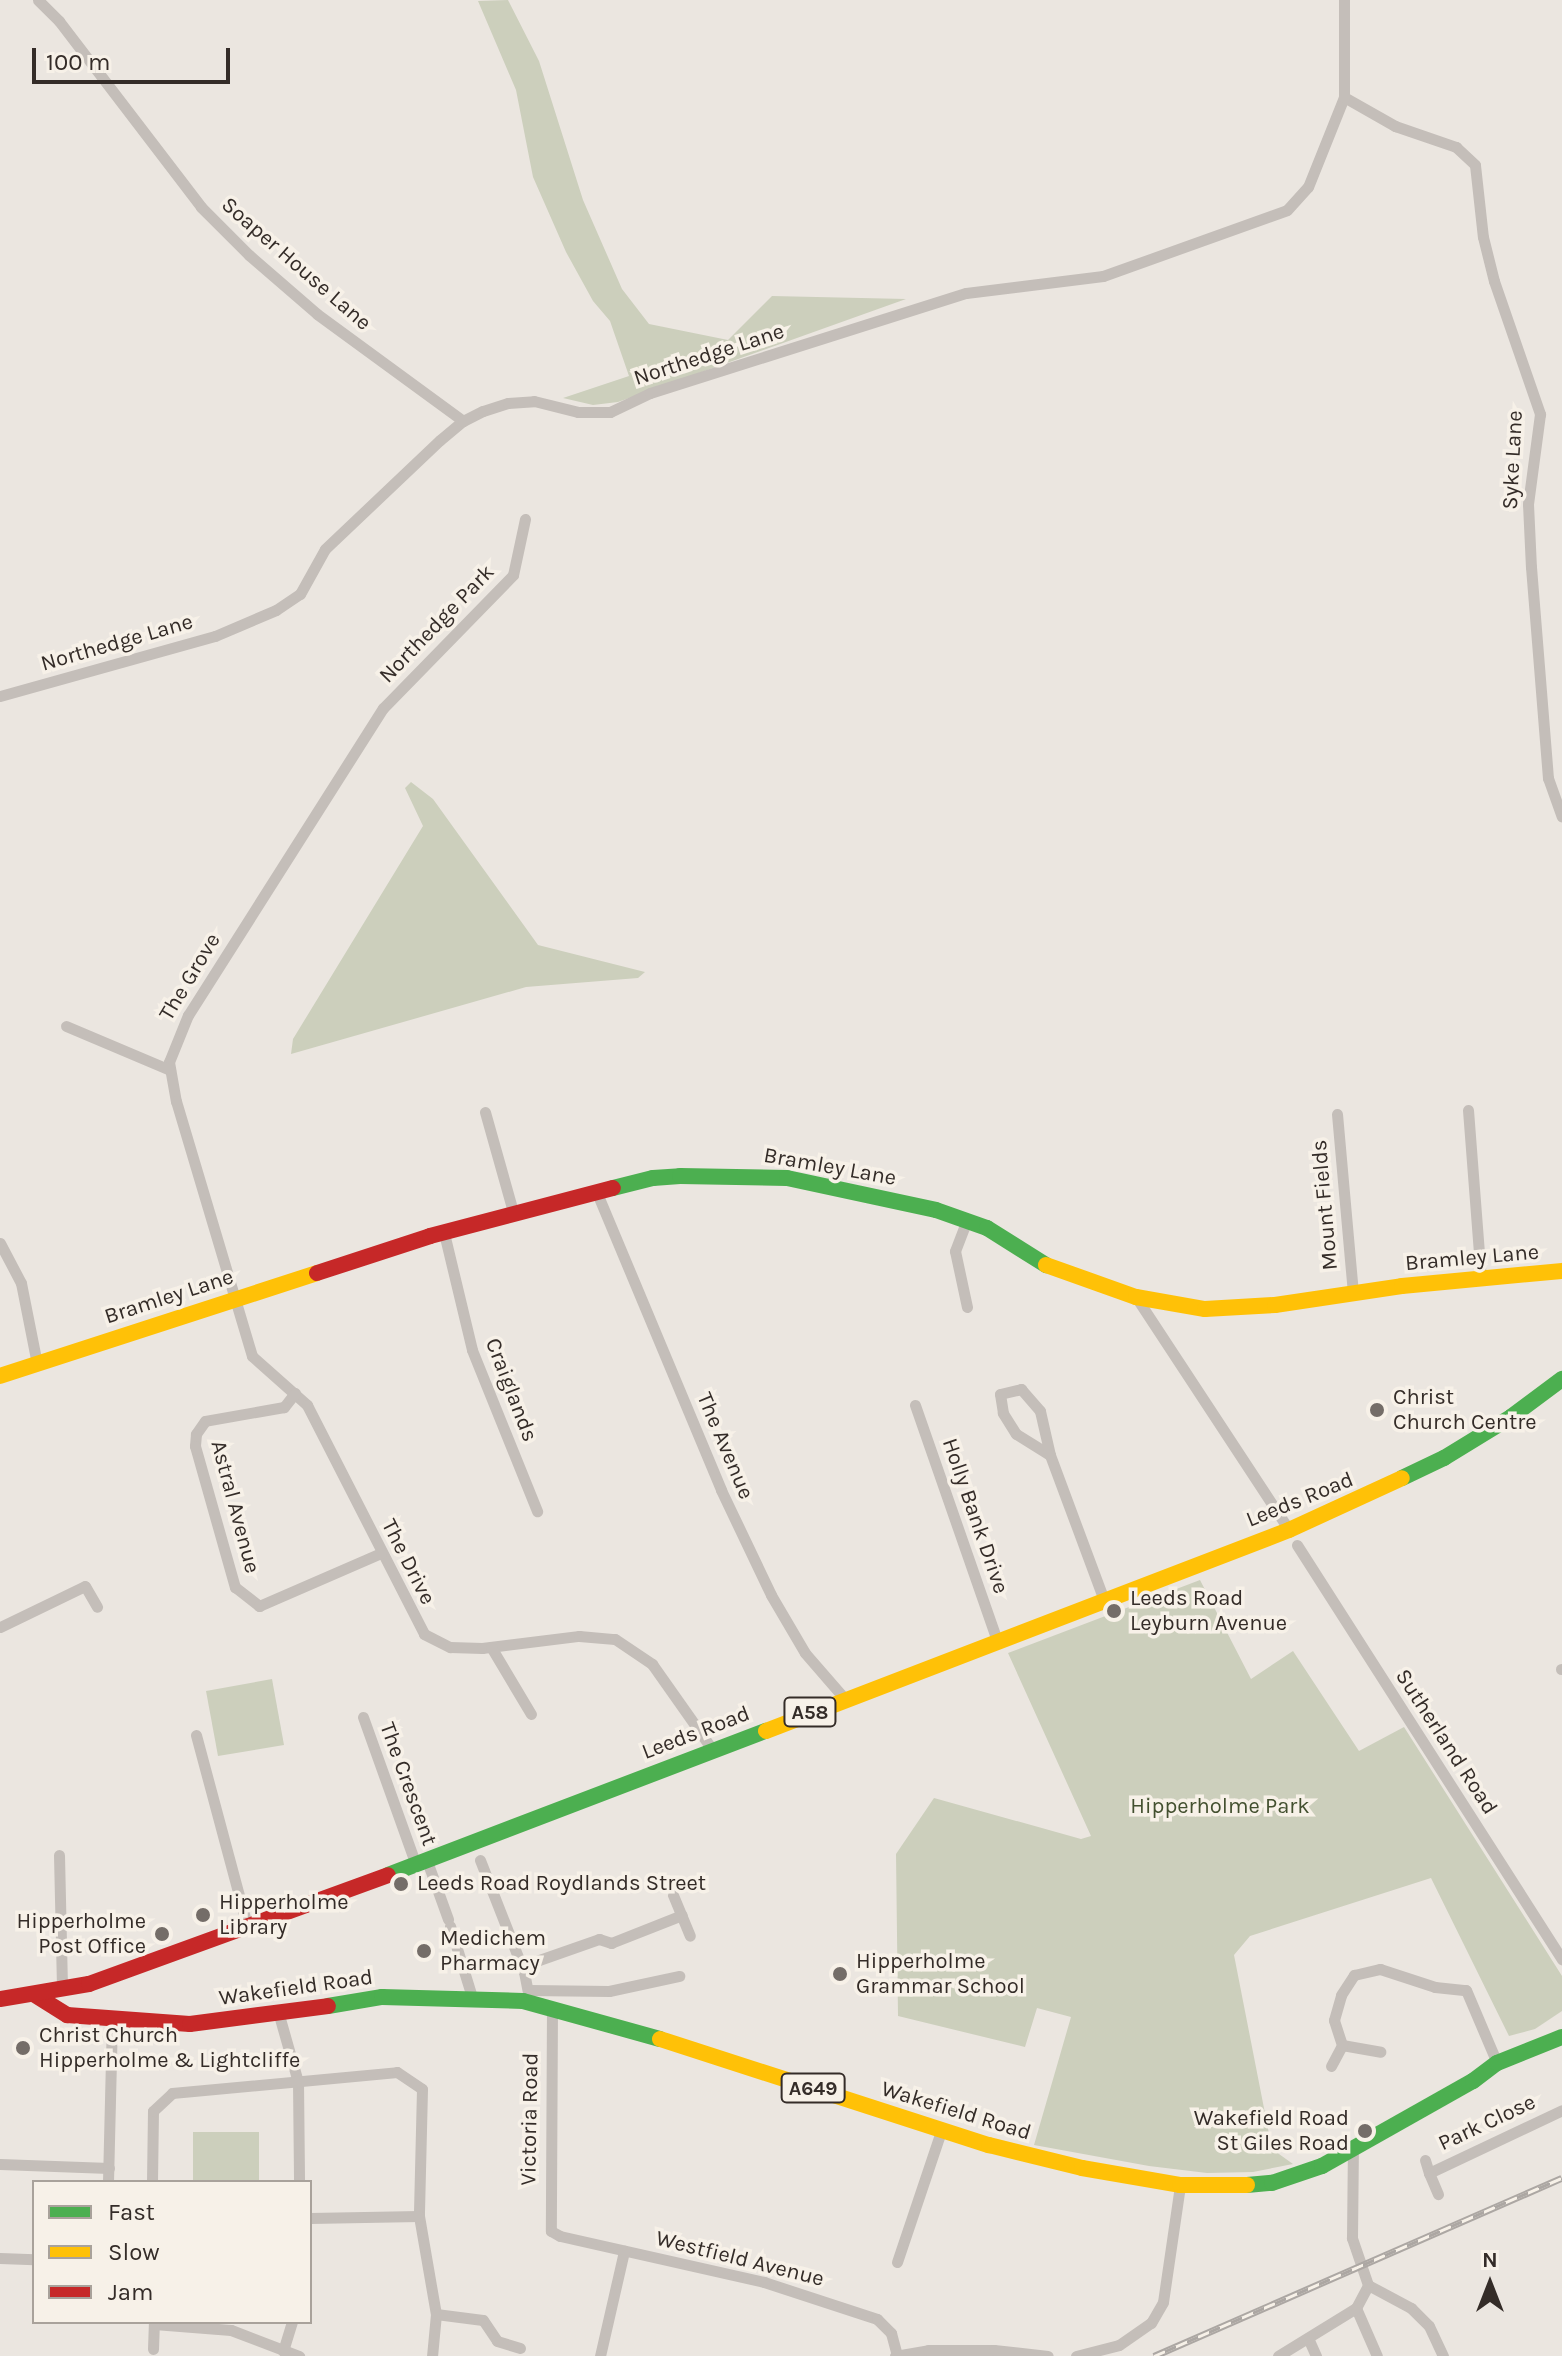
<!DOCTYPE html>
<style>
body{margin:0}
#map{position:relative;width:1562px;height:2356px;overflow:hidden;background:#ebe6e0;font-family:Karla,sans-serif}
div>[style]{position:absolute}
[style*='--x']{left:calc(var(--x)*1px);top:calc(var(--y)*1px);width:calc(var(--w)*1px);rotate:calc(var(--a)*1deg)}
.green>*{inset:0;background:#cccfbc}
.street>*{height:11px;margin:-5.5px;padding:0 5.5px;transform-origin:5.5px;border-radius:5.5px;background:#c4beb9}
.fast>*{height:16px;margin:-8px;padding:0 8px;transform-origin:8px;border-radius:8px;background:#4caf50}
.slow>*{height:16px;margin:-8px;padding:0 8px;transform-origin:8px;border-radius:8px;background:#ffc107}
.jam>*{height:16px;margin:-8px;padding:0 8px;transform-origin:8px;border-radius:8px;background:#c62828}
.rail>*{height:7px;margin-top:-3.5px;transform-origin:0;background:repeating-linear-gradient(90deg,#f7f1e8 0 12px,#aca7a3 0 24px);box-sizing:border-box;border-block:2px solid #aca7a3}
.dots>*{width:22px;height:22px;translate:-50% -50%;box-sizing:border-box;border:4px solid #f7f1e8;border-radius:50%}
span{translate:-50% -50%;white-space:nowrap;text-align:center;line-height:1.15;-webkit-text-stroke:7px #f7f1e8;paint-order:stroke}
.shield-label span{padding:2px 6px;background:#f7f1e8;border:2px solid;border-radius:6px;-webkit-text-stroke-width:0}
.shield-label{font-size:20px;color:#342c28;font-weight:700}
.street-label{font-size:22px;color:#342c28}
.poi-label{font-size:22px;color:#342c28}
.left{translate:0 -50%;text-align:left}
.right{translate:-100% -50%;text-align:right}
.park-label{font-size:22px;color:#43502f}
.legend{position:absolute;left:32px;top:2180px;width:280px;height:144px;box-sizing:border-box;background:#f7f1e8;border:2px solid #a9a29b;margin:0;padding:10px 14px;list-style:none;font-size:24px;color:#342c28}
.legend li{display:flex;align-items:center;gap:16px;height:40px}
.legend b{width:40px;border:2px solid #a9a29b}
.north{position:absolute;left:1450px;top:2244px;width:80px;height:80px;-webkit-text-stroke:6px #f7f1e8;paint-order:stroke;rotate:0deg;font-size:22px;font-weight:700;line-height:32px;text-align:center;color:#342c28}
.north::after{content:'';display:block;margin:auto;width:28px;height:36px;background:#342c28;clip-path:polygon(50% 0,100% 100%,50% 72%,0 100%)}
.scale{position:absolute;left:32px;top:48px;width:198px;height:36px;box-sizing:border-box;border:4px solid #342c28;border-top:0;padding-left:10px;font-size:24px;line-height:28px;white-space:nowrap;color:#342c28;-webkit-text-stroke:6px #f7f1e8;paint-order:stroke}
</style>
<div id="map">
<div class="green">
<i style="clip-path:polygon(508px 0,539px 61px,583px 200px,622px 289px,649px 324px,728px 340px,772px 296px,906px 299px,618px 402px,593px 405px,563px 398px,629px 376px,610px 321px,593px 301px,566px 252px,533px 177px,516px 90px,478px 1px)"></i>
<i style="clip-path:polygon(411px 782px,433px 799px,538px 945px,645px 972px,638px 978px,526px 987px,291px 1054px,293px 1039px,423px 826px,405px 788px)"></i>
<i style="clip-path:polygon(1200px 1580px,1251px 1679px,1293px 1651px,1359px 1751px,1404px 1727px,1562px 1976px,1562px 2011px,1535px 2029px,1509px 2036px,1431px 1878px,1250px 1936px,1234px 1955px,1272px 2149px,1293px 2164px,1253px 2172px,1207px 2173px,1149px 2166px,1034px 2145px,1071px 2017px,1037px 2008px,1025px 2047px,898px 2016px,896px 1854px,934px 1798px,1081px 1839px,1091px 1836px,1008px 1653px)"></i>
<i style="clip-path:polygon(272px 1679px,284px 1745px,218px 1756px,206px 1691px)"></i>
<i style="clip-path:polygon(193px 2132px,259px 2132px,259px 2182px,193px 2182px)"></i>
</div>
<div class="street">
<i style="--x:38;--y:0;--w:30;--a:45"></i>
<i style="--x:59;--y:21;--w:234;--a:52.6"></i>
<i style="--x:201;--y:207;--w:68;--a:45"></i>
<i style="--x:249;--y:255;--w:90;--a:40.9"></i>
<i style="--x:317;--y:314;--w:181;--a:36.2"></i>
<i style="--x:1344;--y:97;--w:59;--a:29.6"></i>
<i style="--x:1395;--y:126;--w:65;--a:19"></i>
<i style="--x:1456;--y:147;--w:26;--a:43"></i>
<i style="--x:1475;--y:165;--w:72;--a:83.7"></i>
<i style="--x:1483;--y:237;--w:45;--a:76"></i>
<i style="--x:1494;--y:281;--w:141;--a:70.9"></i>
<i style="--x:1540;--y:414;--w:91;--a:97.6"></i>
<i style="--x:1528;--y:504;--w:63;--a:87.3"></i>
<i style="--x:1531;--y:567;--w:212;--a:85.4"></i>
<i style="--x:1548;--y:778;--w:41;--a:70.3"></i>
<i style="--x:525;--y:519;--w:57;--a:102.1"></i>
<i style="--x:513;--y:575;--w:186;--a:134.3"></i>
<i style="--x:383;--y:708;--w:364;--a:122.4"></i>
<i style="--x:188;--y:1015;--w:51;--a:112"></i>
<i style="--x:169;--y:1062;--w:40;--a:80"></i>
<i style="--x:176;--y:1101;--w:266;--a:73.4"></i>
<i style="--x:252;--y:1356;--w:74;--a:41.7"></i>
<i style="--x:307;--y:1405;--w:257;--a:62.9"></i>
<i style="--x:424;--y:1634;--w:29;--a:27"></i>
<i style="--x:450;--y:1647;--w:32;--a:2"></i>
<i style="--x:482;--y:1648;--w:98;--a:-7.1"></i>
<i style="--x:579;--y:1636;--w:36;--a:5"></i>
<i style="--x:615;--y:1639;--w:45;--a:34"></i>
<i style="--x:652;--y:1664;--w:104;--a:54.8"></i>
<i style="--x:0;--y:696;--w:223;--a:-15.6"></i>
<i style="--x:215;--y:636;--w:66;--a:-23.1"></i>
<i style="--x:276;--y:610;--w:29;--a:-34"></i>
<i style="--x:300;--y:594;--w:51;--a:-60.9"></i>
<i style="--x:325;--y:549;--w:158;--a:-43.5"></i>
<i style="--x:440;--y:440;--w:30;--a:-40"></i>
<i style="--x:463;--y:421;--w:22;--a:-27"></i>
<i style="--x:483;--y:411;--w:26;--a:-18"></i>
<i style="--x:508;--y:403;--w:26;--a:-4"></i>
<i style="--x:534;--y:401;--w:45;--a:14"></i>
<i style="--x:578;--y:412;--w:32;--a:0"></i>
<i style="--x:610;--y:412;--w:44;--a:-25.4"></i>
<i style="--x:650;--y:393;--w:331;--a:-17.6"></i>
<i style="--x:966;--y:293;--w:138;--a:-7.1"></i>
<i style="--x:1103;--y:276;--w:195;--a:-19.7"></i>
<i style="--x:1287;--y:210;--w:31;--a:-48"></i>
<i style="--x:1308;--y:187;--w:97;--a:-68.2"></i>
<i style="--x:1344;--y:97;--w:97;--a:-90"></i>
<i style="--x:66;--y:1026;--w:113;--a:22.9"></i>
<i style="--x:1468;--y:1110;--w:169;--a:85.6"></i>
<i style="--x:485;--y:1112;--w:107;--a:74.3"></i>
<i style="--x:1337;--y:1114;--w:179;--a:84.9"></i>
<i style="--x:597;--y:1193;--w:322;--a:67.3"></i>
<i style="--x:721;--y:1490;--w:116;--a:64.5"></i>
<i style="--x:771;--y:1595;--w:67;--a:59.6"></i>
<i style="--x:805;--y:1653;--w:61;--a:49"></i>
<i style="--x:444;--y:1233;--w:120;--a:76.5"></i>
<i style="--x:472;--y:1350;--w:174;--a:68"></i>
<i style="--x:0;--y:1243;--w:45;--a:62.3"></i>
<i style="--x:21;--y:1283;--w:83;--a:78.8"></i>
<i style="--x:1136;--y:1297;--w:279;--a:56.7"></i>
<i style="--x:967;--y:1307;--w:57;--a:-102.1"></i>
<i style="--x:955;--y:1251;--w:34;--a:-69"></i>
<i style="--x:295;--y:1393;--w:18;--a:128"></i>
<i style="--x:284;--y:1407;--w:80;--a:170"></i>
<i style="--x:205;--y:1421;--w:16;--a:125"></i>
<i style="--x:196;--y:1434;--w:12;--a:95"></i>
<i style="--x:195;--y:1446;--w:147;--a:74.2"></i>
<i style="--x:235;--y:1587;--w:31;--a:38"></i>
<i style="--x:259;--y:1606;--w:133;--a:-23.5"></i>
<i style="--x:915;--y:1405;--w:250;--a:70.8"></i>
<i style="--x:1050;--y:1455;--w:40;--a:-148"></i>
<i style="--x:1016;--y:1434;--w:25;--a:-122"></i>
<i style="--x:1003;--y:1413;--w:19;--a:-99"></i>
<i style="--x:1000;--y:1394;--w:22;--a:-13"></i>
<i style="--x:1021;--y:1389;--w:29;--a:49"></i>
<i style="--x:1040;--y:1411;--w:45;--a:77.2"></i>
<i style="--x:1050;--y:1455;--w:155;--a:69.6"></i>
<i style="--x:1297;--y:1545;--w:492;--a:57.4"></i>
<i style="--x:0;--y:1627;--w:94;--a:-25.8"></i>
<i style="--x:85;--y:1586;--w:24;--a:60"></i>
<i style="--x:491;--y:1647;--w:78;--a:59.2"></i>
<i style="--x:1561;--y:1669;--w:1;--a:0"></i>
<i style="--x:363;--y:1717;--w:157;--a:70.3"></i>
<i style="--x:196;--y:1735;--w:198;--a:75"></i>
<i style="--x:59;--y:1855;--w:135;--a:88.7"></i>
<i style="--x:480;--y:1860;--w:120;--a:68.6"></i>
<i style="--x:524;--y:1972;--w:32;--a:79"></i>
<i style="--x:427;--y:1861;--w:62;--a:70.1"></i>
<i style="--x:673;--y:1895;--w:44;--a:67.5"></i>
<i style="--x:450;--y:1926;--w:74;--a:72.8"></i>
<i style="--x:522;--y:1966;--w:82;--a:-19.3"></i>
<i style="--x:599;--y:1939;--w:13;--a:18"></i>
<i style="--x:611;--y:1943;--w:76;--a:-21.5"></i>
<i style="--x:529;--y:1990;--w:80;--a:0.7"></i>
<i style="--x:609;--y:1991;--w:72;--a:-12.1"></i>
<i style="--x:552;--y:2008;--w:223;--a:90.3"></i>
<i style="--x:551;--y:2231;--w:10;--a:29"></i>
<i style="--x:560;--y:2236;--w:209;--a:12.7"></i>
<i style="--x:764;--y:2282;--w:119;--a:18.1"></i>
<i style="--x:877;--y:2319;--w:20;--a:45"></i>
<i style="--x:891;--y:2333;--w:23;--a:75"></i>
<i style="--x:279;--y:2015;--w:70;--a:74.2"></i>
<i style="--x:298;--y:2082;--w:100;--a:89.4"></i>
<i style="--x:1342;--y:2045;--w:39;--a:10"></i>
<i style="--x:1331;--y:2066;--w:24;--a:-62"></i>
<i style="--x:1342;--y:2045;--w:26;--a:-108"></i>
<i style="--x:1334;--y:2020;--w:26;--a:-74"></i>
<i style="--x:1341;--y:1995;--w:24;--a:-57"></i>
<i style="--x:1354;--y:1975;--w:27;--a:-13"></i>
<i style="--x:1380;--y:1969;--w:58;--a:18.1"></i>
<i style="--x:1435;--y:1987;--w:31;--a:6"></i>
<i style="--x:1466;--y:1990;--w:79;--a:67"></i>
<i style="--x:1425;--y:2160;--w:14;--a:73"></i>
<i style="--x:1429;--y:2173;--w:147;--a:-25.3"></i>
<i style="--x:0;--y:2164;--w:109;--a:2.1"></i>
<i style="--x:1429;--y:2173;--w:23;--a:67"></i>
<i style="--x:108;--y:2182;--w:164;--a:-88.6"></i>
<i style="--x:152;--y:2182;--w:71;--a:-89.2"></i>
<i style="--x:153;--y:2111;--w:26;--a:-43"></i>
<i style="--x:172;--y:2093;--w:226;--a:-5.3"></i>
<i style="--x:397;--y:2072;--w:30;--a:34"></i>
<i style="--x:422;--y:2089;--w:127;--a:91.4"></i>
<i style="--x:419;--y:2216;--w:99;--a:80.2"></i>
<i style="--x:436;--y:2314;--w:42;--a:95.4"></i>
<i style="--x:310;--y:2218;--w:109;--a:-1.1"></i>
<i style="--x:0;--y:2258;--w:34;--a:2"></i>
<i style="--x:897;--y:2262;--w:138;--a:-71.4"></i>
<i style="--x:1368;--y:2285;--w:49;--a:28.1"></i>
<i style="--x:1411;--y:2308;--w:25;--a:45"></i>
<i style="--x:1429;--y:2326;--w:33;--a:65"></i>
<i style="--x:1356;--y:2308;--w:52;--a:66.4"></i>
<i style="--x:436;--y:2314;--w:47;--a:7.3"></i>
<i style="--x:483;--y:2320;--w:25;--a:56"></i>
<i style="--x:497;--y:2341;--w:24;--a:17"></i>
<i style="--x:154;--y:2324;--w:77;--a:4.5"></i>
<i style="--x:231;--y:2330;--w:73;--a:20.9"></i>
<i style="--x:1308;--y:2338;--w:20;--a:66"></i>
<i style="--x:153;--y:2349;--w:27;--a:-88"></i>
<i style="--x:283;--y:2351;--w:30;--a:-73"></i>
<i style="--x:600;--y:2356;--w:108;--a:-77.1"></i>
<i style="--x:895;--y:2356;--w:34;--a:-10"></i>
<i style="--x:928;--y:2350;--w:66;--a:0"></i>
<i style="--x:994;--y:2350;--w:54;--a:6.3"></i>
<i style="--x:1076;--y:2356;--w:44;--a:-14.3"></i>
<i style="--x:1119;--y:2345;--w:39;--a:-35"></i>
<i style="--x:1151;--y:2323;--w:24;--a:-60"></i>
<i style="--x:1163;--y:2302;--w:118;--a:-81.7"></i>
<i style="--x:1278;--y:2356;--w:92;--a:-31.6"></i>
<i style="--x:1356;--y:2308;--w:26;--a:-62"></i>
<i style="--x:1368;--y:2285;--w:50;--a:-108.8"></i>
<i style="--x:1352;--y:2238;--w:89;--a:-89.4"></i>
</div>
<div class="fast">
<i style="--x:613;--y:1188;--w:41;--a:-14"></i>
<i style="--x:653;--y:1178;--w:27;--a:-4"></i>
<i style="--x:680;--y:1176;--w:107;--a:1.1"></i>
<i style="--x:787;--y:1178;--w:152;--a:12.1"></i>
<i style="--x:936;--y:1210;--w:54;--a:19.4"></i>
<i style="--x:987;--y:1228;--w:70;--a:32.1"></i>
<i style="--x:1402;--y:1478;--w:47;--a:-25.5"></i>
<i style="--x:1444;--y:1458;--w:79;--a:-31.5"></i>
<i style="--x:1511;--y:1417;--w:64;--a:-36.7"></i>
<i style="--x:388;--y:1875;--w:404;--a:-20.9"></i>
<i style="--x:328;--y:2006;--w:55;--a:-9.5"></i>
<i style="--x:382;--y:1997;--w:141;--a:1.6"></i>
<i style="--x:523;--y:2001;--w:142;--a:15.5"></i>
<i style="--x:1247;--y:2185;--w:25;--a:-5"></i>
<i style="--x:1272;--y:2183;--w:53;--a:-18.8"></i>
<i style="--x:1322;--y:2166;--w:173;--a:-29.4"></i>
<i style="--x:1473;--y:2081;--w:30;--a:-37"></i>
<i style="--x:1497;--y:2063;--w:70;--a:-21.8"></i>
</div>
<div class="slow">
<i style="--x:1046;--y:1265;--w:96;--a:19.6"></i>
<i style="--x:1136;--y:1297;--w:70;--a:9.9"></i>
<i style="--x:1205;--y:1309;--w:70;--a:-3.3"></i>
<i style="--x:1275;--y:1305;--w:128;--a:-8.5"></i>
<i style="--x:1402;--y:1286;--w:161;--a:-5.4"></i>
<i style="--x:0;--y:1376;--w:333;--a:-18"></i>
<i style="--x:766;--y:1731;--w:560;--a:-21.02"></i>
<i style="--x:1289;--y:1530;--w:124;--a:-24.7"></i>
<i style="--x:660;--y:2039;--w:346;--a:17.9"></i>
<i style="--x:989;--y:2145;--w:96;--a:13.9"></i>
<i style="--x:1082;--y:2168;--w:99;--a:9.8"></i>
<i style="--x:1180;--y:2185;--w:67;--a:0"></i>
</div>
<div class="jam">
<i style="--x:317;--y:1273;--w:119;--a:-18.1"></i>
<i style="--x:430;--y:1236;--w:189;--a:-14.7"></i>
<i style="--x:35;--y:1995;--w:38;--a:32"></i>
<i style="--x:67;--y:2015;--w:123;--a:4.2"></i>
<i style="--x:190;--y:2024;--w:139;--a:-7.4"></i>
<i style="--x:0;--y:1999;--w:90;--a:-9.6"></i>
<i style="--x:89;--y:1984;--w:318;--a:-20"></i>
</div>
<div class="rail">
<i style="--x:1154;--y:2356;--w:445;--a:-23.6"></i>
</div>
<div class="dots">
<i style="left:1377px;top:1410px;background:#746d68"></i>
<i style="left:1114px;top:1611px;background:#746d68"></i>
<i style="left:401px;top:1884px;background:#746d68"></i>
<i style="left:203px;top:1915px;background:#746d68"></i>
<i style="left:162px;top:1934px;background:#746d68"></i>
<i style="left:424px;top:1951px;background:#746d68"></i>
<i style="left:840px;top:1974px;background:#746d68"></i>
<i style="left:23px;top:2048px;background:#746d68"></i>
<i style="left:1365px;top:2131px;background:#746d68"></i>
</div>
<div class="shield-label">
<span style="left:810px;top:1712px">A58</span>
<span style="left:813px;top:2088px">A649</span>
</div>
<div class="street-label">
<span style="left:296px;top:264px;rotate:41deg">Soaper House Lane</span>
<span style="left:709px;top:355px;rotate:-18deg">Northedge Lane</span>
<span style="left:1513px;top:460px;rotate:-87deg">Syke Lane</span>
<span style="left:437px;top:624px;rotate:-46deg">Northedge Park</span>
<span style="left:117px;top:643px;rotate:-16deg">Northedge Lane</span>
<span style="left:190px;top:977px;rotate:-59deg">The Grove</span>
<span style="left:830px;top:1167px;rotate:10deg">Bramley Lane</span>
<span style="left:1325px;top:1205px;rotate:-95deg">Mount Fields</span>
<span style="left:1472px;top:1258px;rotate:-5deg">Bramley Lane</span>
<span style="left:169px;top:1297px;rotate:-18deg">Bramley Lane</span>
<span style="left:511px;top:1390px;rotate:69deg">Craiglands</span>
<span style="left:725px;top:1446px;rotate:67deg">The Avenue</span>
<span style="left:1300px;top:1500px;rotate:-22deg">Leeds Road</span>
<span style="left:235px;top:1507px;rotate:75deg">Astral Avenue</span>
<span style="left:975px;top:1516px;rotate:71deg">Holly Bank Drive</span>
<span style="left:408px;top:1562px;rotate:63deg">The Drive</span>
<span style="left:696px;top:1733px;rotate:-21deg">Leeds Road</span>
<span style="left:1446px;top:1742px;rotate:57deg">Sutherland Road</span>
<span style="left:408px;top:1784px;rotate:70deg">The Crescent</span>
<span style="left:296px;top:1988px;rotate:-8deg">Wakefield Road</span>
<span style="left:956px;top:2111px;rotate:17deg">Wakefield Road</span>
<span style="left:530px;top:2119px;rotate:-89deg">Victoria Road</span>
<span style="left:1487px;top:2123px;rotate:-25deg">Park Close</span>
<span style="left:740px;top:2259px;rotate:14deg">Westfield Avenue</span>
</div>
<div class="poi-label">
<span class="left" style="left:1393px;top:1410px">Christ<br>Church Centre</span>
<span class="left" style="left:1130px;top:1611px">Leeds Road<br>Leyburn Avenue</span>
<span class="left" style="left:417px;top:1884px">Leeds Road Roydlands Street</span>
<span class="left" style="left:219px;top:1915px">Hipperholme<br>Library</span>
<span class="right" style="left:146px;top:1934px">Hipperholme<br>Post Office</span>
<span class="left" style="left:440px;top:1951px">Medichem<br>Pharmacy</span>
<span class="left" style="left:856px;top:1974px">Hipperholme<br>Grammar School</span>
<span class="left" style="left:39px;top:2048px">Christ Church<br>Hipperholme &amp; Lightcliffe</span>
<span class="right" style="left:1349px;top:2131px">Wakefield Road<br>St Giles Road</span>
</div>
<div class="park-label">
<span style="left:1220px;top:1807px">Hipperholme Park</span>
</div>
<ul class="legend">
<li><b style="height:10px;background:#4caf50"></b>Fast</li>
<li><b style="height:10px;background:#ffc107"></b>Slow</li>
<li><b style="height:10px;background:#c62828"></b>Jam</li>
</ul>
<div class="north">N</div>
<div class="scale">100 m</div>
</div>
